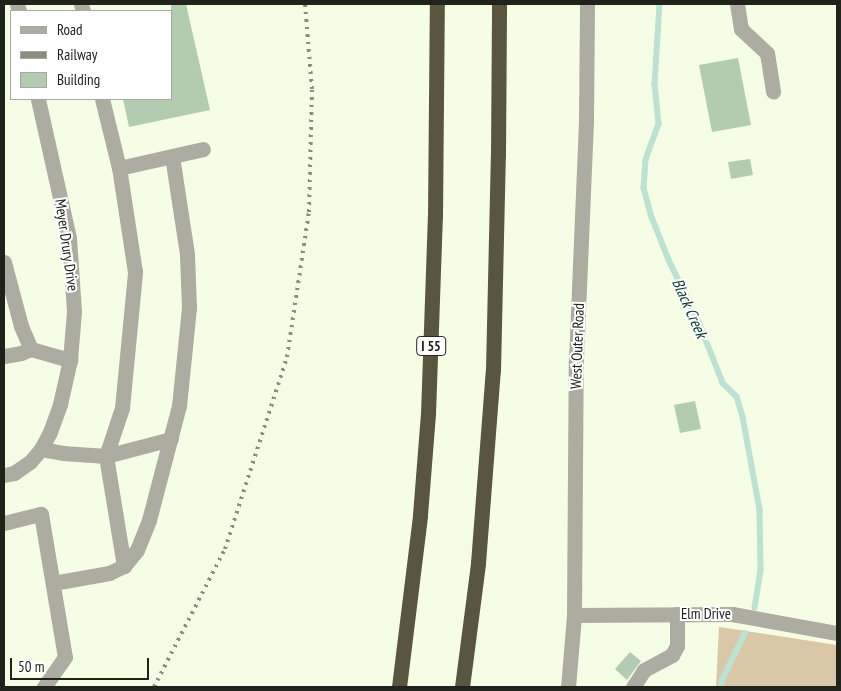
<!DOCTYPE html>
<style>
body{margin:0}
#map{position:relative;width:841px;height:691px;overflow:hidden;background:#f5fee4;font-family:"PT Sans Narrow",sans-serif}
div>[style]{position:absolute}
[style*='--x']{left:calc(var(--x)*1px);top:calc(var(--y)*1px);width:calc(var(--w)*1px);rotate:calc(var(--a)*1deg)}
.forest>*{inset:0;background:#dac7a8}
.stream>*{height:5.5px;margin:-2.75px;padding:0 2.75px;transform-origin:2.75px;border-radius:2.75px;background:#bce2d1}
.building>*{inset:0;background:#b2ccb1}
.minor>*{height:15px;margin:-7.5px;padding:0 7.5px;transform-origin:7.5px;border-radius:7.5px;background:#adaca1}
.highway>*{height:15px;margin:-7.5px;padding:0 7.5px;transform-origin:7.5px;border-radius:7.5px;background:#59553f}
.rail>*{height:4px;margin-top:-2px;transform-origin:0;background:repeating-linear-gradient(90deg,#898f7e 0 2.5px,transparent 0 7.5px)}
span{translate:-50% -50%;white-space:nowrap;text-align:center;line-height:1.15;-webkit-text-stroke:4px #fff;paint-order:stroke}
.shield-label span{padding:1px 4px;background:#fff;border:1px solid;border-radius:4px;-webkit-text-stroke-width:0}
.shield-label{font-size:14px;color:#20231a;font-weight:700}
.street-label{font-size:15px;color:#20231a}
.water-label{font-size:16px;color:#0a3e2d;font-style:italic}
.frame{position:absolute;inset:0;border:5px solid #20231a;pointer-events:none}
.legend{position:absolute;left:10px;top:10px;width:162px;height:90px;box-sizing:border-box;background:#fff;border:1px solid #a6a7a3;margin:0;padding:6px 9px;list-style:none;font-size:15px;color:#20231a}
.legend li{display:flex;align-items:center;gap:10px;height:25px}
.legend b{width:25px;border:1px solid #a6a7a3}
.scale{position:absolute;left:10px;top:658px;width:139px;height:22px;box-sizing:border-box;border:2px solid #20231a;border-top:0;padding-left:6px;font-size:15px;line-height:18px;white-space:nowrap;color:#20231a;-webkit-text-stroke:4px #fff;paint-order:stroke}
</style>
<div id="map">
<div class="forest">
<i style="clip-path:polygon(719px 627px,837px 645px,837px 687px,716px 687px)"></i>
</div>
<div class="stream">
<i style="--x:660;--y:4;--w:80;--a:93.6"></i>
<i style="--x:655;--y:84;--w:40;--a:84.3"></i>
<i style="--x:659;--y:124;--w:38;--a:110"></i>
<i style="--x:646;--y:160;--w:28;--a:94"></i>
<i style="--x:644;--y:188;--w:30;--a:75"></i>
<i style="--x:652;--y:217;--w:46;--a:68.4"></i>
<i style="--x:669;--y:260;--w:69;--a:64.2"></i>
<i style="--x:699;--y:322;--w:66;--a:68.5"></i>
<i style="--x:723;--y:383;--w:20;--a:45"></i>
<i style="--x:737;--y:397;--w:21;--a:73"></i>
<i style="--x:743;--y:417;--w:95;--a:79.6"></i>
<i style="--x:760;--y:510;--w:60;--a:89"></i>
<i style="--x:761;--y:570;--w:38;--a:99"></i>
<i style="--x:721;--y:687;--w:7;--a:-82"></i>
<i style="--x:722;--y:680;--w:52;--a:-63.9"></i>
</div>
<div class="building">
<i style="clip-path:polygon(171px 4px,186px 4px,210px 110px,129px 127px,123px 99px,171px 99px)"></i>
<i style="clip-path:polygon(738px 58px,751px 125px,712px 132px,699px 65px)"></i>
<i style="clip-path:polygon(750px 159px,753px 175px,731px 179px,728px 162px)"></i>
<i style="clip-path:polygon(695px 401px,701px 429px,680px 433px,674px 405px)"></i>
<i style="clip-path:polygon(630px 652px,641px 661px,627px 680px,615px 669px)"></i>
</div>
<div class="minor">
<i style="--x:17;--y:4;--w:7;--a:74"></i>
<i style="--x:81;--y:4;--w:7;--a:74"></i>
<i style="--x:737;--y:4;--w:25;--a:81"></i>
<i style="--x:741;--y:29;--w:35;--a:43"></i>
<i style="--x:767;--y:53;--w:39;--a:81"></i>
<i style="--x:119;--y:168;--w:86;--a:-12.7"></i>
<i style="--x:4;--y:262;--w:66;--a:75.1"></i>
<i style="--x:21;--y:326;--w:25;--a:67"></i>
<i style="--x:31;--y:349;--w:41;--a:15.8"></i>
<i style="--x:4;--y:356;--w:17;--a:-10"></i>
<i style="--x:21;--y:353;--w:11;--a:-22"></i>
<i style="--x:41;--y:449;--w:22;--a:10"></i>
<i style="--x:63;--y:453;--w:43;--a:4"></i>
<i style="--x:106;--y:456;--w:51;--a:-71.6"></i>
<i style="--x:122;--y:408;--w:137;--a:-84.5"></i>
<i style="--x:135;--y:272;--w:105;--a:-98.7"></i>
<i style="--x:119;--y:168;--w:71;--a:-103.8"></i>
<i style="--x:4;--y:475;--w:10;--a:-11"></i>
<i style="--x:14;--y:473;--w:19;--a:-35"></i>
<i style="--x:30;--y:462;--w:17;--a:-50"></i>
<i style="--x:41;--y:449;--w:19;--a:-62"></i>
<i style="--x:50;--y:432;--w:30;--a:-70"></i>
<i style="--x:60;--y:404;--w:45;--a:-77.2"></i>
<i style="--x:70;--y:360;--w:49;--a:-85.3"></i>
<i style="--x:74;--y:311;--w:73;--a:-93.9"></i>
<i style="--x:69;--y:238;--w:142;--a:-102.6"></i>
<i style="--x:4;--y:523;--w:38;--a:-14"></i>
<i style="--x:41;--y:514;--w:145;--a:80.5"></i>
<i style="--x:65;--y:657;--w:37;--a:125"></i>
<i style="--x:124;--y:566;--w:21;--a:-51"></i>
<i style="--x:137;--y:550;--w:32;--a:-68"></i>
<i style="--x:149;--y:520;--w:118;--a:-75.3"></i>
<i style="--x:179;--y:406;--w:100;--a:-84.2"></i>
<i style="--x:189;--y:307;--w:53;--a:-92.2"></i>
<i style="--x:187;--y:254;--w:99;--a:-98.7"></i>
<i style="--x:53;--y:583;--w:57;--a:-10.1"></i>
<i style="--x:109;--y:573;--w:17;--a:-25"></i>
<i style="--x:124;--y:566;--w:111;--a:-99.3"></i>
<i style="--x:106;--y:456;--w:67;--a:-14.7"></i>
<i style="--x:574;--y:615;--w:158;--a:-0.4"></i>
<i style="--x:732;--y:614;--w:107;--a:10.3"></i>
<i style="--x:568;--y:687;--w:72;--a:-85.2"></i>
<i style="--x:574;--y:615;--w:255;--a:-89.6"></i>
<i style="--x:576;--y:360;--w:240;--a:-87.6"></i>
<i style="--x:586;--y:120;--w:116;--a:-89.5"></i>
<i style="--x:633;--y:687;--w:20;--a:-57"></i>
<i style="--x:644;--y:670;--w:32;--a:-28"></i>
<i style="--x:672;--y:655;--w:10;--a:-61"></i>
<i style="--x:677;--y:646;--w:32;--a:-90"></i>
</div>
<div class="highway">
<i style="--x:399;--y:687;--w:173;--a:-83"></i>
<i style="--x:420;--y:515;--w:101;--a:-85.5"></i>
<i style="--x:428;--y:414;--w:198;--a:-88"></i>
<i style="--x:435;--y:216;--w:212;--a:-89.5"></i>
<i style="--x:462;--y:687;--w:125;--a:-82.6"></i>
<i style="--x:478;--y:563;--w:194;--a:-85.6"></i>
<i style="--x:493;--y:370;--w:215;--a:-88.7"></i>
<i style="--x:498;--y:155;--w:151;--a:-89.6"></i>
</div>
<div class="rail">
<i style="--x:154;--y:687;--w:155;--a:-62.8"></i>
<i style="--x:225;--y:549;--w:202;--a:-72.1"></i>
<i style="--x:287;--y:357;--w:147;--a:-81.4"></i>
<i style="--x:309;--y:212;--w:123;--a:-88.6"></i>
<i style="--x:312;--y:89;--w:85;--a:-94.7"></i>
</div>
<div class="shield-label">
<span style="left:431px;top:346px">I 55</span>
</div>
<div class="street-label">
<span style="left:67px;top:245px;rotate:82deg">Meyer Drury Drive</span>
<span style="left:577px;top:346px;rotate:-88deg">West Outer Road</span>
<span style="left:706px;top:614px">Elm Drive</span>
</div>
<div class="water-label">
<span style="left:690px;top:308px;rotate:66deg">Black Creek</span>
</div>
<div class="frame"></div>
<ul class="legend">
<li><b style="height:6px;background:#adaca1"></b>Road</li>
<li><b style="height:6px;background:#898f7e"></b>Railway</li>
<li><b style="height:14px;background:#b2ccb1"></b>Building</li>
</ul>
<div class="scale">50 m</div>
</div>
